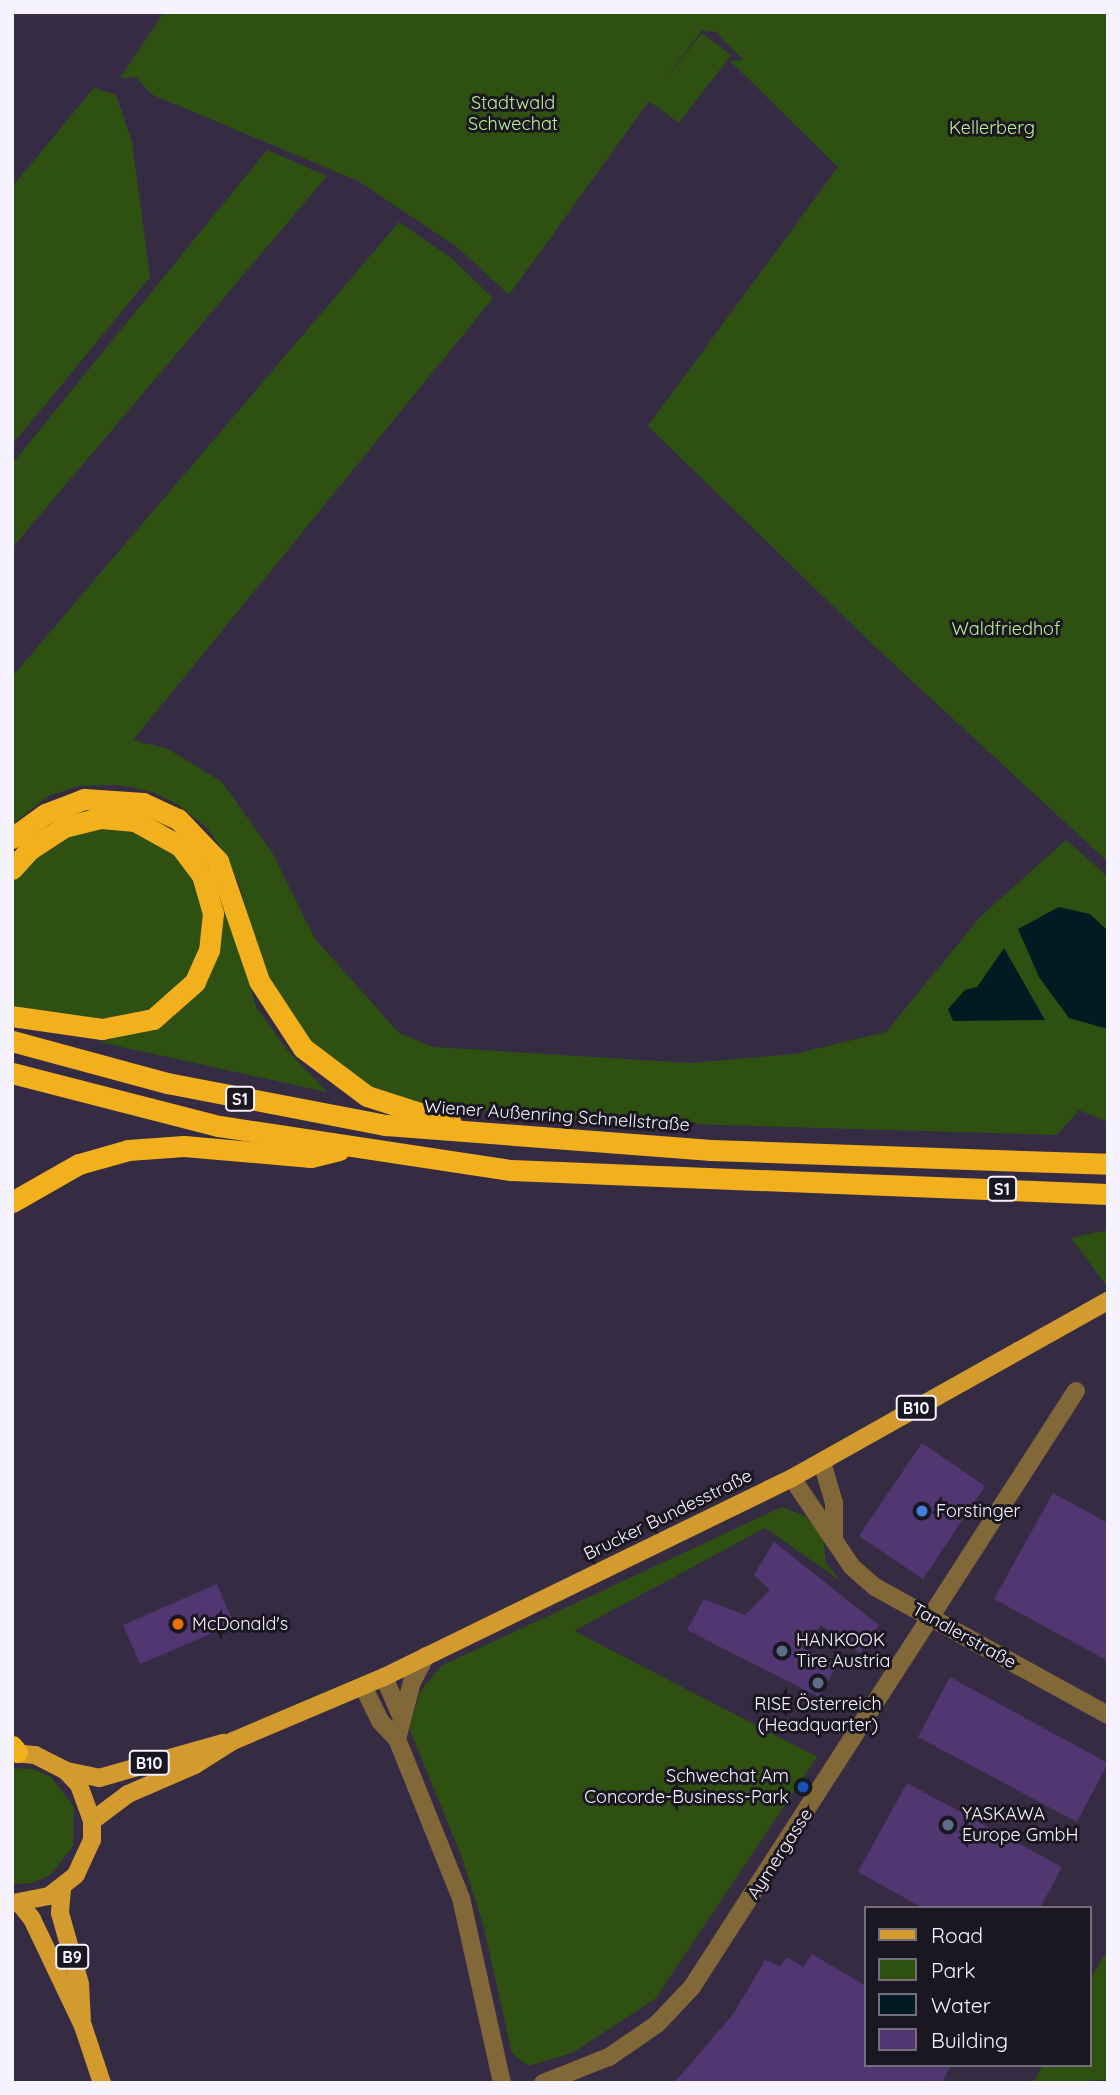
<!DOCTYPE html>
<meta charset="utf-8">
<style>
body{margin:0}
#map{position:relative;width:1120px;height:2095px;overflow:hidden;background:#352c43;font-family:Quicksand,sans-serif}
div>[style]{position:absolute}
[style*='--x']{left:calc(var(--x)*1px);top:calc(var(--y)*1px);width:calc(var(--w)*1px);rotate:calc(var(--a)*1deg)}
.green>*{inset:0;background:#2e5111}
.water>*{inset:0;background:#001b22}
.building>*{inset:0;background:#513671}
.street>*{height:18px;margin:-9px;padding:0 9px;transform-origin:9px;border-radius:9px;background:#826739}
.primary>*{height:18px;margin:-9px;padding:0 9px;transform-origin:9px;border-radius:9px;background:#d39b2d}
.highway>*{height:21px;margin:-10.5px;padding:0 10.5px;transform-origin:10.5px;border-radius:10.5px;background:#f3b01d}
.dots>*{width:19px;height:19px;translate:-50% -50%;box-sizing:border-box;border:4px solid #1b1721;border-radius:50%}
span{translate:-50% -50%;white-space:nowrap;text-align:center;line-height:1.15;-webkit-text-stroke:6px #1b1721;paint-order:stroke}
.shield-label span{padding:2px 5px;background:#1b1721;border:2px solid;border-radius:5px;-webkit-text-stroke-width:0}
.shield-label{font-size:16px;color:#f7f2ff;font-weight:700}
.park-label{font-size:18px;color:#b9f096}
.street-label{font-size:18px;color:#f7f2ff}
.poi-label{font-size:18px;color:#f7f2ff}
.left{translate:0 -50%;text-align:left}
.right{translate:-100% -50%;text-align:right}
.frame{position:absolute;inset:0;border:14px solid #f7f2ff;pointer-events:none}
.legend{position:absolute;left:864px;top:1906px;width:228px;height:161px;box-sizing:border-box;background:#1b1721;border:2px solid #736f7a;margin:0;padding:9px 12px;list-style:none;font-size:21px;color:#f7f2ff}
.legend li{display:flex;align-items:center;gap:14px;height:35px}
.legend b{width:35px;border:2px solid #736f7a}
</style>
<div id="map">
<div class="green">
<i style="clip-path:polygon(164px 12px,1108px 12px,1108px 862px,872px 644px,648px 426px,838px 167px,730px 61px,743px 60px,716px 32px,702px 30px,661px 85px,702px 33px,731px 55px,679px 123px,649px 101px,509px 295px,457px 247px,358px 181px,151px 94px,136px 77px,120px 78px)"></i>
<i style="clip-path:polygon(94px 88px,116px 95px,132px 142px,150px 277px,12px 445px,12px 187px)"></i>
<i style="clip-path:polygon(267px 150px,327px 176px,12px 548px,12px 464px)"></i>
<i style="clip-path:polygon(399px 222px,450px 257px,493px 298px,133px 740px,168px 749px,222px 782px,273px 854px,315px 939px,399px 1033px,433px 1047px,690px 1063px,795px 1054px,886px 1032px,981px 916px,1066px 840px,1108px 877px,1108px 1122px,1079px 1110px,1057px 1135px,585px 1121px,443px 1108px,381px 1095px,323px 1057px,283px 1008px,261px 964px,239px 884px,224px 853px,208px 829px,180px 806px,153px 792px,120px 785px,79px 786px,48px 796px,12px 825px,12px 677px)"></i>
<i style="clip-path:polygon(108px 826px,126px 828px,177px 850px,195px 881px,203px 910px,203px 934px,192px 970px,158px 1005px,128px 1018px,86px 1018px,12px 1006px,12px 883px,40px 850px,70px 833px)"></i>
<i style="clip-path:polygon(224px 901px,256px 1007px,288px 1051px,327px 1092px,99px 1042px,153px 1027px,188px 1004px,213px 966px,222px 934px,220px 902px)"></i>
<i style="clip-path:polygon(1108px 1230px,1108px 1288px,1071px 1238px)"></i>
<i style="clip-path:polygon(782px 1507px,805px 1516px,823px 1536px,826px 1563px,841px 1581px,765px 1528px,574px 1631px,817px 1757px,655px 1999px,572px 2053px,528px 2066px,512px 2053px,483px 1924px,461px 1855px,409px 1728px,420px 1692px,441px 1666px)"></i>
<i style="clip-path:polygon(12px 1768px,33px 1769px,51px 1777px,74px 1807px,73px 1846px,50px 1875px,32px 1883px,12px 1884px)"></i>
<i style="clip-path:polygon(1108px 1949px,1108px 2080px,1033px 2083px,1043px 2065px,1090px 2065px,1090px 1980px)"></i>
</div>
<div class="water">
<i style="clip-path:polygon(1059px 907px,1090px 914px,1108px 931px,1108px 1029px,1069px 1018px,1039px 977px,1018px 929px)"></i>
<i style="clip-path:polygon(1004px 948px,1045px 1020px,953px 1021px,948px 1009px,965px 990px,977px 987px)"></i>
</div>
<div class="building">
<i style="clip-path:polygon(922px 1443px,985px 1486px,923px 1579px,859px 1536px)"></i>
<i style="clip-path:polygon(1053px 1493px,1108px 1523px,1108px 1661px,994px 1599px)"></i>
<i style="clip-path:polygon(774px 1542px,879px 1625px,860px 1653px,821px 1625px,803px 1648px,837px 1665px,819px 1697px,687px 1630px,704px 1599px,745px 1615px,770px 1590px,754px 1575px)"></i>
<i style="clip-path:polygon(217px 1584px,234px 1624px,140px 1664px,123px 1625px)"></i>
<i style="clip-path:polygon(950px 1677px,1108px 1763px,1077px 1822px,918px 1737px)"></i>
<i style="clip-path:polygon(907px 1783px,1062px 1867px,1040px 1908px,923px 1908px,858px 1872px)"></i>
<i style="clip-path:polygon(812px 1954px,866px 1986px,866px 2065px,951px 2065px,942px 2083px,674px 2083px,734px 2013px,765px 1960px,780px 1967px,787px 1957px,803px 1967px)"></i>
</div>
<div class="street">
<i style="--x:822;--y:1462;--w:43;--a:73.7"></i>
<i style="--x:834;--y:1503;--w:37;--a:90"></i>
<i style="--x:792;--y:1478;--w:107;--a:56"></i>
<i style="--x:852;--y:1567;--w:30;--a:41"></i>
<i style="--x:875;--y:1587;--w:266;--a:28.8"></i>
<i style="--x:384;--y:1677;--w:43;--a:66.4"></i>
<i style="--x:363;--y:1686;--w:39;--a:64"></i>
<i style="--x:380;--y:1721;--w:25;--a:47"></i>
<i style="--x:397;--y:1739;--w:171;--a:68.1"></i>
<i style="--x:461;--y:1898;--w:189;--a:77.5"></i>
<i style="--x:397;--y:1739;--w:59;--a:-75.3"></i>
<i style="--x:412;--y:1682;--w:30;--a:-62"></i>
<i style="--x:543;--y:2083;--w:71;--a:-21.5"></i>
<i style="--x:609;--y:2057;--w:58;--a:-34.5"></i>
<i style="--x:657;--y:2024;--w:51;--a:-46.6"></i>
<i style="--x:692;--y:1987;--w:709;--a:-57.21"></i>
</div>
<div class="primary">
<i style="--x:12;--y:1753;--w:23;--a:5"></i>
<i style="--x:35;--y:1755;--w:35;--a:27"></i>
<i style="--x:66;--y:1771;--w:19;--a:47"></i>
<i style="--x:79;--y:1785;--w:38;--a:70"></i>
<i style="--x:92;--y:1821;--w:19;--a:90"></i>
<i style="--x:92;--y:1840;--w:38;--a:115"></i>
<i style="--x:76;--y:1875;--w:34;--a:142"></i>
<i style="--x:49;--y:1896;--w:38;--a:169"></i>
<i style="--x:67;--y:1771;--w:33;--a:12"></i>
<i style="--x:99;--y:1778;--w:129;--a:-15.8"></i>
<i style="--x:92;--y:1821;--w:45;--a:-36.9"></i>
<i style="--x:128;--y:1794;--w:73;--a:-23.4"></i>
<i style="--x:195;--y:1765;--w:45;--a:-32.3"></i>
<i style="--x:233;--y:1741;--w:164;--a:-23"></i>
<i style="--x:384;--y:1677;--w:454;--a:-26"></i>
<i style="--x:792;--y:1478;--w:362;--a:-29.3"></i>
<i style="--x:62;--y:1889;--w:24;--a:95"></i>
<i style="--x:60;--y:1913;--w:74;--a:74.3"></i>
<i style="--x:80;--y:1984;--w:35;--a:87"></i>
<i style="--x:20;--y:1904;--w:19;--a:51"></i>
<i style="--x:32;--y:1919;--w:119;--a:64.5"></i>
<i style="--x:83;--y:2026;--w:60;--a:71.6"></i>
</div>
<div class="highway">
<i style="--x:12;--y:838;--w:41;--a:-36"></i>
<i style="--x:45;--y:814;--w:42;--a:-21"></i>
<i style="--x:84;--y:799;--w:59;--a:3.9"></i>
<i style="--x:143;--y:803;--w:38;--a:25"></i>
<i style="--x:178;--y:819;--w:58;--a:46.4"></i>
<i style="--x:218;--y:861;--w:127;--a:71.1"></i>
<i style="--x:259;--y:981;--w:80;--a:56.7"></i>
<i style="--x:303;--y:1048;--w:80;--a:36.9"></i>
<i style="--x:367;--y:1096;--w:88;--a:17.8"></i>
<i style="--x:12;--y:869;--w:25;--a:-48"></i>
<i style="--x:29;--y:850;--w:42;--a:-33.3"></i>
<i style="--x:64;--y:827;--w:38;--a:-14"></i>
<i style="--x:101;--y:818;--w:34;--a:5"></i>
<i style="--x:135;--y:821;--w:51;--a:29.1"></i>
<i style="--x:180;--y:846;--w:36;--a:53"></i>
<i style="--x:202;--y:875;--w:40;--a:74"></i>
<i style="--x:213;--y:913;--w:37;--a:96"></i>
<i style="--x:209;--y:950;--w:35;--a:114"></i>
<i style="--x:195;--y:982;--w:56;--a:138.6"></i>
<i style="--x:153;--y:1019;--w:52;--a:168.9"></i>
<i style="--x:102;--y:1029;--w:91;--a:-171.8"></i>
<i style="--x:12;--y:1041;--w:161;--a:15.2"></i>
<i style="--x:167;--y:1083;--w:223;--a:10.9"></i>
<i style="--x:386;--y:1125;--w:326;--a:4.4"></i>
<i style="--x:711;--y:1150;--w:397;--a:2"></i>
<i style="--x:12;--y:1073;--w:214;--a:14.4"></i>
<i style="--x:219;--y:1126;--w:295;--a:8.6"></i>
<i style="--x:511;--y:1170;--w:597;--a:2.3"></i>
<i style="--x:12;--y:1202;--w:77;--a:-29.6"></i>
<i style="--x:79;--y:1164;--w:51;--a:-15.9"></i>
<i style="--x:128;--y:1150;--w:56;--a:-4.1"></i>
<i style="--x:184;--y:1146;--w:127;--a:5"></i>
<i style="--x:311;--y:1157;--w:29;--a:-14"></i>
<i style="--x:12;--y:1746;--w:8;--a:50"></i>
</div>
<div class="dots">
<i style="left:922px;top:1511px;background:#3f7fe0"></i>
<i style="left:178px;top:1624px;background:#e8710a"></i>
<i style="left:782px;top:1651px;background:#5c6f8a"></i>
<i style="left:818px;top:1683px;background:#5c6f8a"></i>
<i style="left:803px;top:1787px;background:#1a4fb4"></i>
<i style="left:948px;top:1825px;background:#5c6f8a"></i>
</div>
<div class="shield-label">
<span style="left:240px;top:1099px">S1</span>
<span style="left:1002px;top:1189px">S1</span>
<span style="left:916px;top:1408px">B10</span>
<span style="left:149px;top:1763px">B10</span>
<span style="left:72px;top:1957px">B9</span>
</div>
<div class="park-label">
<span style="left:513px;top:114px">Stadtwald<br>Schwechat</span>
<span style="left:992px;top:128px">Kellerberg</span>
<span style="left:1006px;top:629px">Waldfriedhof</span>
</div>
<div class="street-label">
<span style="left:557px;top:1116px;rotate:4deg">Wiener Außenring Schnellstraße</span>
<span style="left:668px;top:1515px;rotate:-26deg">Brucker Bundesstraße</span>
<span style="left:964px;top:1636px;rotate:29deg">Tandlerstraße</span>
<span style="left:780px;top:1854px;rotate:-57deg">Aymergasse</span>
</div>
<div class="poi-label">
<span class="left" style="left:936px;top:1511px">Forstinger</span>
<span class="left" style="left:192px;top:1624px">McDonald's</span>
<span class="left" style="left:796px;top:1651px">HANKOOK<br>Tire Austria</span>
<span style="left:818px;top:1715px">RISE Österreich<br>(Headquarter)</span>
<span class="right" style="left:789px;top:1787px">Schwechat Am<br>Concorde-Business-Park</span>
<span class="left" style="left:962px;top:1825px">YASKAWA<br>Europe GmbH</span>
</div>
<div class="frame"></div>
<ul class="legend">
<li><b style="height:9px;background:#d39b2d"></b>Road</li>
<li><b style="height:19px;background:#2e5111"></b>Park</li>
<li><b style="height:19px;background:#001b22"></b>Water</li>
<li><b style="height:19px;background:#513671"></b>Building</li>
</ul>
</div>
